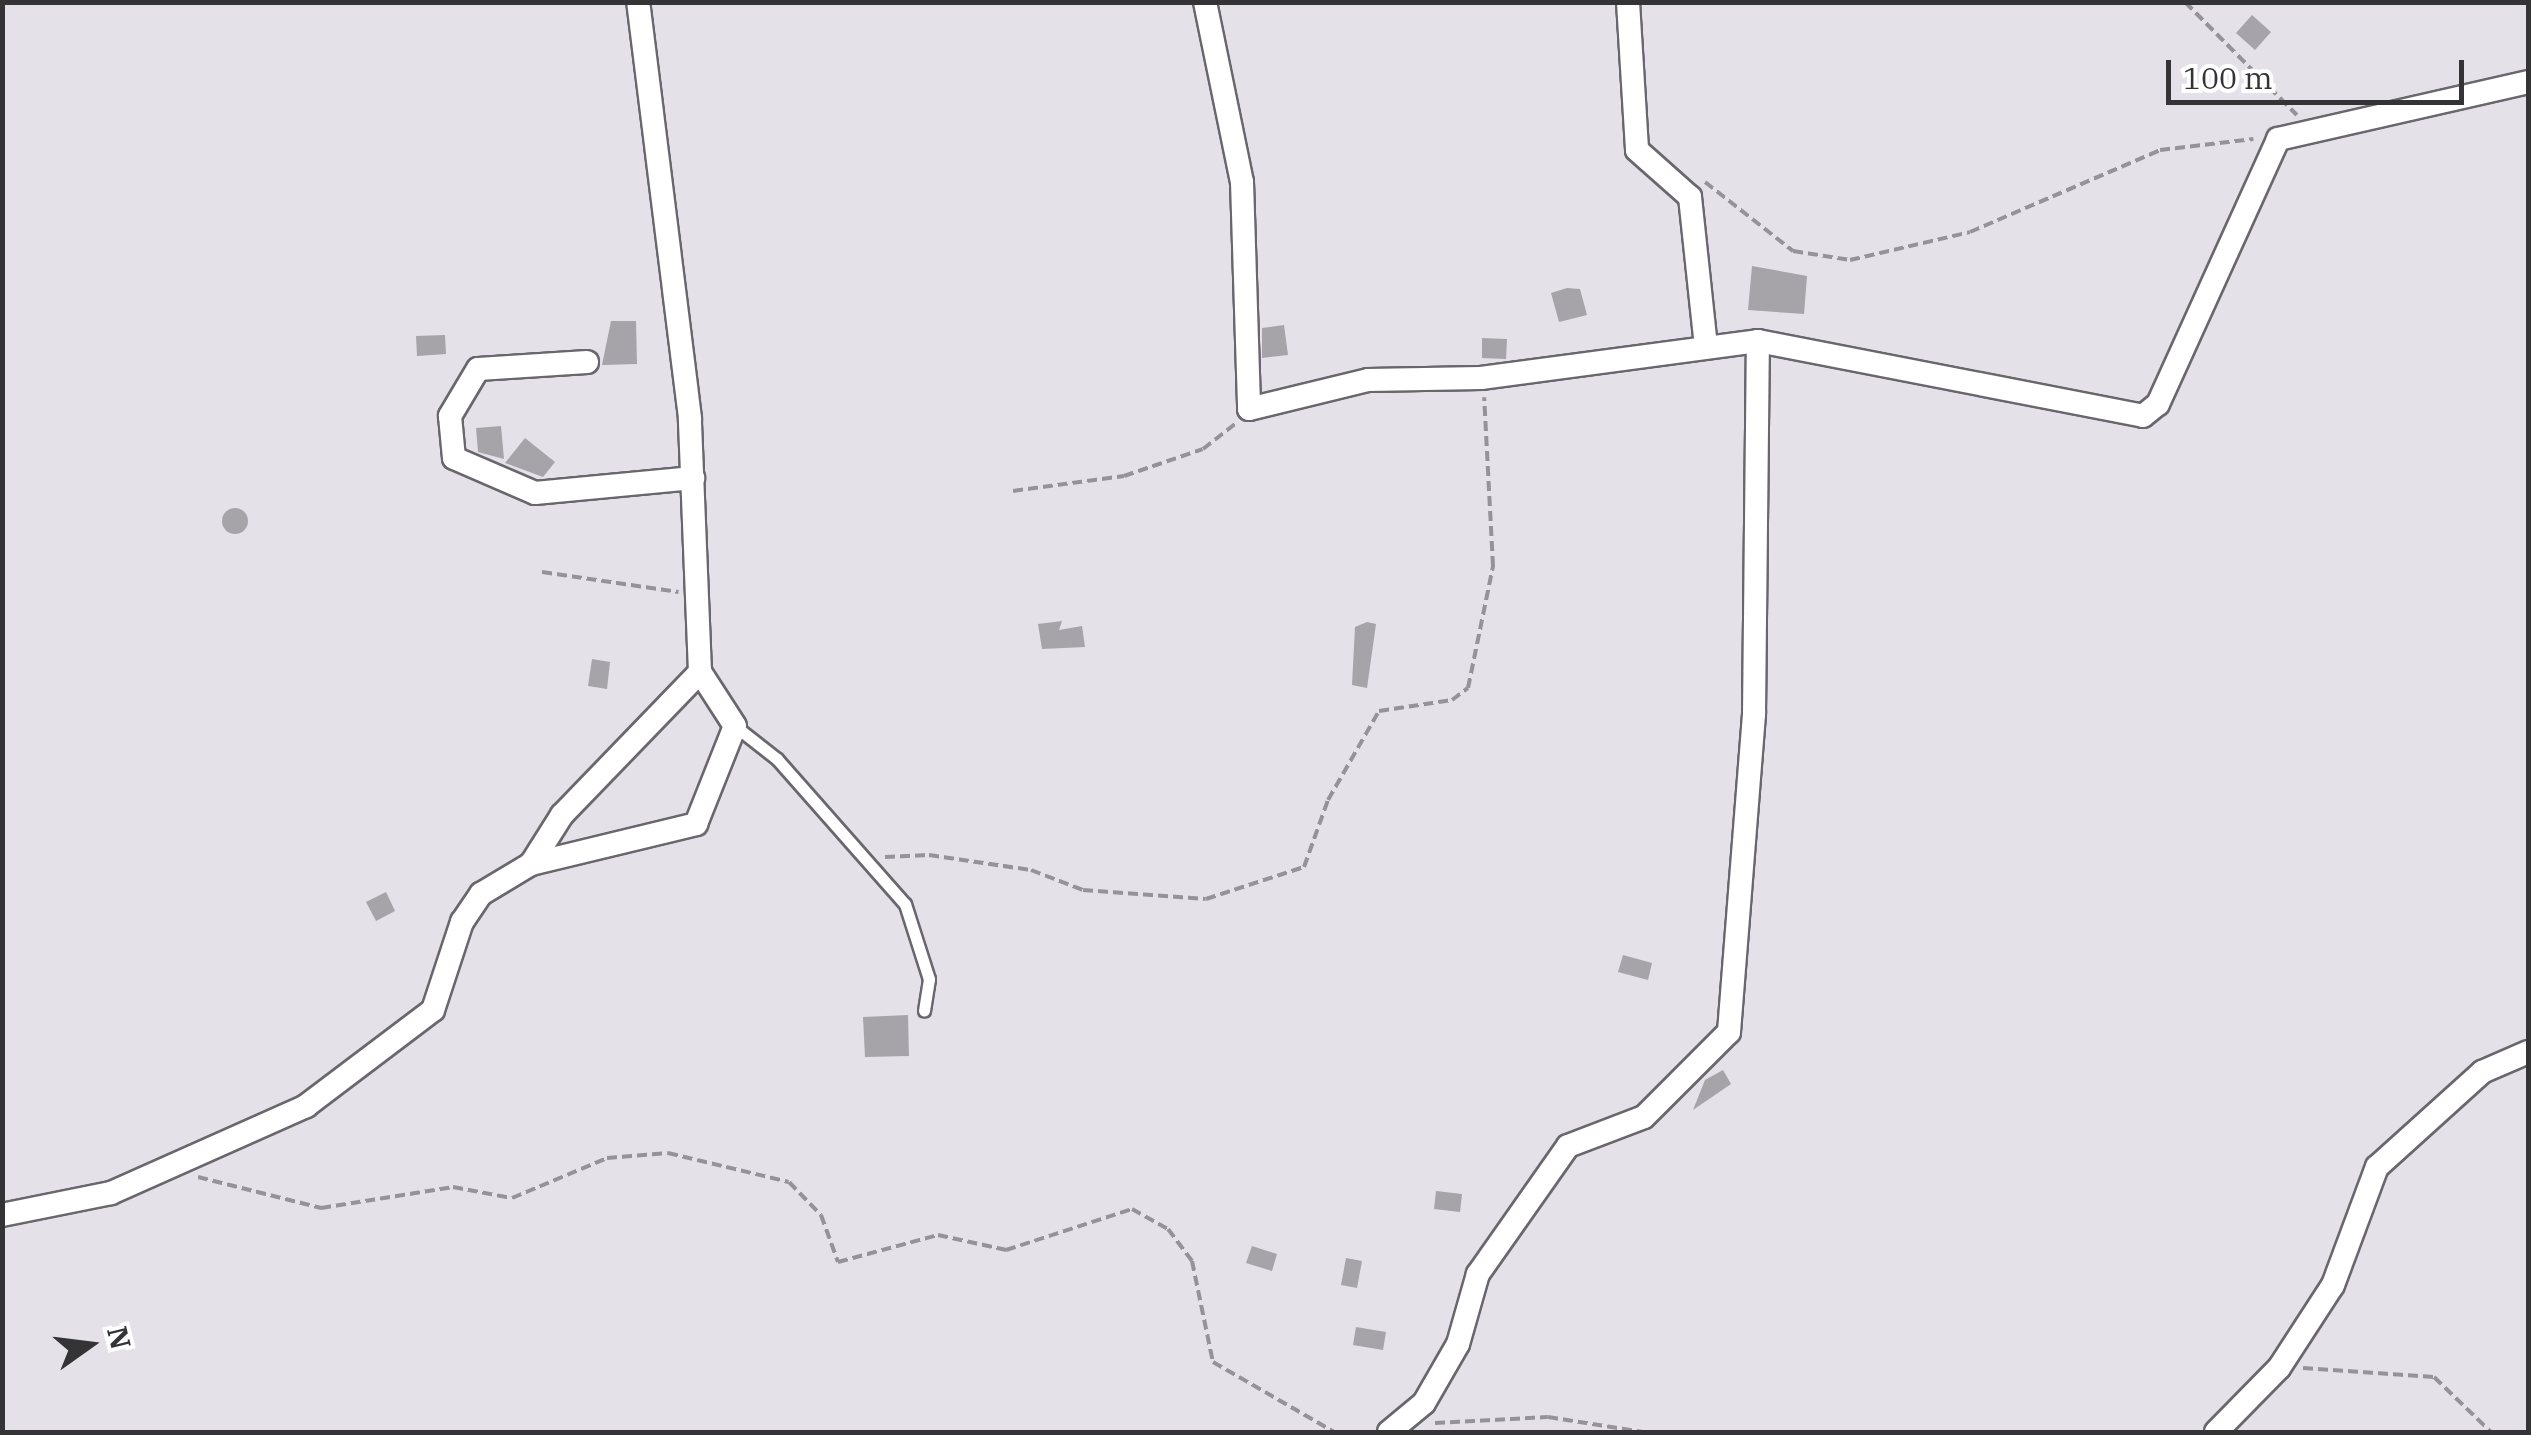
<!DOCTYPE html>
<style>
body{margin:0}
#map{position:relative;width:2531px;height:1435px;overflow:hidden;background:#e4e1e8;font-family:"IBM Plex Serif",serif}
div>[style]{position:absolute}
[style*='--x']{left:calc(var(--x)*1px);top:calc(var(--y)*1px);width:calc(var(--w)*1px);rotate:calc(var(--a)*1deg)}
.building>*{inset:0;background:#a6a3a9}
.round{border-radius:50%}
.path>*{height:4px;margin-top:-2px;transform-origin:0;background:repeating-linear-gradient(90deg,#959398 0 10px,transparent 0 15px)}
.roads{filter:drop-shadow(2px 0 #69676d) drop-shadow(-2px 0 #69676d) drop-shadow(0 2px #69676d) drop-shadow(0 -2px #69676d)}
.service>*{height:11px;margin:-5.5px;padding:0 5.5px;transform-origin:5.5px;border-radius:5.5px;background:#fff}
.minor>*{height:22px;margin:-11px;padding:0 11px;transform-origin:11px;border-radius:11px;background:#fff}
span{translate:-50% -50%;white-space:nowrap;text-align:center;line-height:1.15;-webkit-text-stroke:9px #fff;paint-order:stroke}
.frame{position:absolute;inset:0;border:5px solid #343336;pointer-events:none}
.north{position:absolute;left:40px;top:1295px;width:100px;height:100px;-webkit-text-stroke:8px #fff;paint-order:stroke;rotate:76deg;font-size:28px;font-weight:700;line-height:40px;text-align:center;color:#343336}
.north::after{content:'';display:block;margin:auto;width:35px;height:45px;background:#343336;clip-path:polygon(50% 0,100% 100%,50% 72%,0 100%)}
.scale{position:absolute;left:2166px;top:60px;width:298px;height:45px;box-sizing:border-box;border:5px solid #343336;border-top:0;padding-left:12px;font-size:30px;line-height:35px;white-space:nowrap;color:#343336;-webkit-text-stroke:8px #fff;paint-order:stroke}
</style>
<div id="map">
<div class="building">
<i style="clip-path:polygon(2252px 15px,2271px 32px,2255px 50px,2236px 33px)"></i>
<i style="clip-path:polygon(1752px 266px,1807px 276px,1804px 314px,1748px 310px)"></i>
<i style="clip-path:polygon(1567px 288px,1580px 289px,1587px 315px,1559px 322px,1551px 293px)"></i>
<i style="clip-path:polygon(611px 321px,636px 321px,637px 364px,602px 365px)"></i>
<i style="clip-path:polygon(1284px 325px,1288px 355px,1262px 358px,1262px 328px)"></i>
<i style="clip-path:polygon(445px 335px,446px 354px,417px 356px,416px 336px)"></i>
<i style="clip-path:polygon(1482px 338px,1507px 339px,1506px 359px,1482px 358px)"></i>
<i style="clip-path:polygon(501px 426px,504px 459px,478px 452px,476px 428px)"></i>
<i style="clip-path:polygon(525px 438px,555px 462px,543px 477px,505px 463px)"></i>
<i class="round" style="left:222px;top:508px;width:26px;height:26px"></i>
<i style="clip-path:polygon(1062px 621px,1059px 630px,1082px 626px,1085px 647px,1042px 649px,1038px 624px)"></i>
<i style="clip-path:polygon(1367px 622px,1376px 624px,1367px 688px,1352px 685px,1355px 627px)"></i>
<i style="clip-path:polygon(592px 659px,610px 662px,607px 689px,588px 686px)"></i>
<i style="clip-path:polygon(386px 892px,395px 911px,376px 921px,366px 902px)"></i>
<i style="clip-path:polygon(1623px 955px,1652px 963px,1648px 980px,1618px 972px)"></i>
<i style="clip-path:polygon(908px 1015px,909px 1056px,865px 1057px,863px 1017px)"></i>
<i style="clip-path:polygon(1723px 1070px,1731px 1084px,1693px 1110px,1705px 1080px)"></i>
<i style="clip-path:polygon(1436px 1191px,1462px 1194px,1460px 1212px,1434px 1209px)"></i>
<i style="clip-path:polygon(1252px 1246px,1277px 1254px,1272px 1271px,1246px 1263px)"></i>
<i style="clip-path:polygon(1346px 1258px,1362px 1261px,1357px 1288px,1341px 1285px)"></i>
<i style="clip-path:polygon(1356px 1327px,1386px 1332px,1383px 1350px,1353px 1345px)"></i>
</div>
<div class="path">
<i style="--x:2185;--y:2;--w:159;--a:45.3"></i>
<i style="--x:1705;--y:182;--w:112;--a:38.1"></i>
<i style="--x:1793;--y:251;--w:58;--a:9"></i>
<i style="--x:1850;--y:260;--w:123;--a:-13.1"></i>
<i style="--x:1970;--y:232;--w:207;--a:-23.3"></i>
<i style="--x:2160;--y:150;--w:94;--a:-6.7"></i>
<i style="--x:1013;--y:491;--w:112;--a:-7.7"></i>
<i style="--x:1124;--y:476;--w:83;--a:-18.9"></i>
<i style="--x:1203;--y:449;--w:41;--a:-38"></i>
<i style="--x:542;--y:572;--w:138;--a:8.3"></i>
<i style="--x:885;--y:857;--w:44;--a:-2.6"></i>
<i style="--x:929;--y:855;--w:103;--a:8.4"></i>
<i style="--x:1031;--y:870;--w:56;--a:21"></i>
<i style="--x:1083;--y:890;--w:123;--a:4.2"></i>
<i style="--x:1206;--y:899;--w:103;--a:-18.1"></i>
<i style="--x:1304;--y:867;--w:71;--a:-70.3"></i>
<i style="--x:1328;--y:800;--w:103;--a:-60.2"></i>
<i style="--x:1379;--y:711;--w:74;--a:-8.6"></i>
<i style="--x:1452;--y:700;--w:20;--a:-37"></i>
<i style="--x:1468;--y:688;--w:125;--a:-78.4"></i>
<i style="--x:1493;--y:566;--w:169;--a:-93"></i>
<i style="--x:198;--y:1177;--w:127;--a:14.1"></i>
<i style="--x:321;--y:1208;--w:134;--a:-9"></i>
<i style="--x:453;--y:1187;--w:60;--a:10.6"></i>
<i style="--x:512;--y:1198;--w:103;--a:-22.8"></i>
<i style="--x:607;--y:1158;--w:61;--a:-4.7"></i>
<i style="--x:668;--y:1153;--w:124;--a:13.5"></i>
<i style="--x:789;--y:1182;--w:46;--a:45.9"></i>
<i style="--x:821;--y:1215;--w:50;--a:70.1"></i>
<i style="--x:838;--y:1262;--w:104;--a:-15.1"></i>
<i style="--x:938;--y:1235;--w:70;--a:12.4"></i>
<i style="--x:1006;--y:1250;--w:133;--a:-18"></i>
<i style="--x:1132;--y:1209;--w:41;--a:29.1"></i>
<i style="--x:1168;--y:1229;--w:40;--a:53"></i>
<i style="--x:1192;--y:1261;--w:103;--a:78.3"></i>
<i style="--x:1213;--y:1362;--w:140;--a:30"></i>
<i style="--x:2303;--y:1368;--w:131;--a:3.9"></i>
<i style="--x:2434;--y:1377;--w:79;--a:44"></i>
<i style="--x:1435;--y:1423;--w:113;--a:-3"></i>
<i style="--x:1548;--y:1417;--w:96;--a:9"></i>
</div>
<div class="roads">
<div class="service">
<i style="--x:735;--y:726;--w:53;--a:38.2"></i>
<i style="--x:777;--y:759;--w:193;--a:48.6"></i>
<i style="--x:905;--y:904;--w:79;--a:72.3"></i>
<i style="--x:929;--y:979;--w:32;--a:99"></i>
</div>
<div class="minor">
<i style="--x:1205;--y:2;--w:184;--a:78.4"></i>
<i style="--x:1242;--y:182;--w:227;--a:88.2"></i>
<i style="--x:1249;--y:409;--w:122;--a:-13.7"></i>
<i style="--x:1368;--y:380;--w:113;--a:-1"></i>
<i style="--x:1481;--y:378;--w:279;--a:-7.6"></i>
<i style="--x:1758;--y:341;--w:392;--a:11"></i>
<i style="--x:2143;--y:416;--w:19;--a:-39"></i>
<i style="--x:2158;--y:404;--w:291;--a:-65.6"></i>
<i style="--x:2278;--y:139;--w:256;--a:-12.8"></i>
<i style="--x:1628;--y:2;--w:148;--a:86.5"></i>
<i style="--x:1637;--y:150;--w:71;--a:41.6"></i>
<i style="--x:1690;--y:197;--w:150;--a:83.9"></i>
<i style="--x:587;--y:362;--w:109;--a:176.3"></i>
<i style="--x:478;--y:369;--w:55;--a:120.8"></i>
<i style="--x:450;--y:416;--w:42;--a:84.6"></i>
<i style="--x:454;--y:458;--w:88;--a:23.4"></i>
<i style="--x:535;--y:493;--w:159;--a:-5.4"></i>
<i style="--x:531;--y:864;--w:58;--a:-57.7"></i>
<i style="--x:562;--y:815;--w:199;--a:-46"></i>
<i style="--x:2;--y:1215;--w:111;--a:-11.4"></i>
<i style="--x:111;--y:1193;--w:214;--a:-24"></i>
<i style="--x:306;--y:1106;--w:159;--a:-37.1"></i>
<i style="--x:433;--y:1010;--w:93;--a:-71.8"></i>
<i style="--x:462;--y:922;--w:34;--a:-56"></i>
<i style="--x:481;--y:894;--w:58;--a:-31"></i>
<i style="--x:531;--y:864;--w:170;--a:-13.6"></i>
<i style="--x:696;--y:824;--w:105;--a:-68.3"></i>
<i style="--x:735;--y:726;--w:64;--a:-122.9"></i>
<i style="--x:700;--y:672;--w:254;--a:-92.3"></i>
<i style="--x:690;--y:418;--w:419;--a:-97.1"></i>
<i style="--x:1389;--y:1432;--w:45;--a:-39.6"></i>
<i style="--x:1424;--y:1403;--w:68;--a:-60"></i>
<i style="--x:1458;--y:1344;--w:73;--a:-74.1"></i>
<i style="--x:1478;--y:1274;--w:156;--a:-54.9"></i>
<i style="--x:1568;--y:1146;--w:81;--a:-20.9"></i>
<i style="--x:1644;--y:1117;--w:120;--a:-45"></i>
<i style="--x:1729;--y:1032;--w:319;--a:-85.5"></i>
<i style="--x:1754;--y:714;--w:373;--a:-89.4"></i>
<i style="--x:2216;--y:1432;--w:90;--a:-45.5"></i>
<i style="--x:2279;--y:1368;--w:99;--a:-57"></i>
<i style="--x:2333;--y:1285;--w:126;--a:-69.6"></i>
<i style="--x:2377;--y:1167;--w:142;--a:-42.1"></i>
<i style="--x:2482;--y:1072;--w:50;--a:-23.5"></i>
</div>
</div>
<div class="frame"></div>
<div class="north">N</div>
<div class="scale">100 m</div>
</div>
